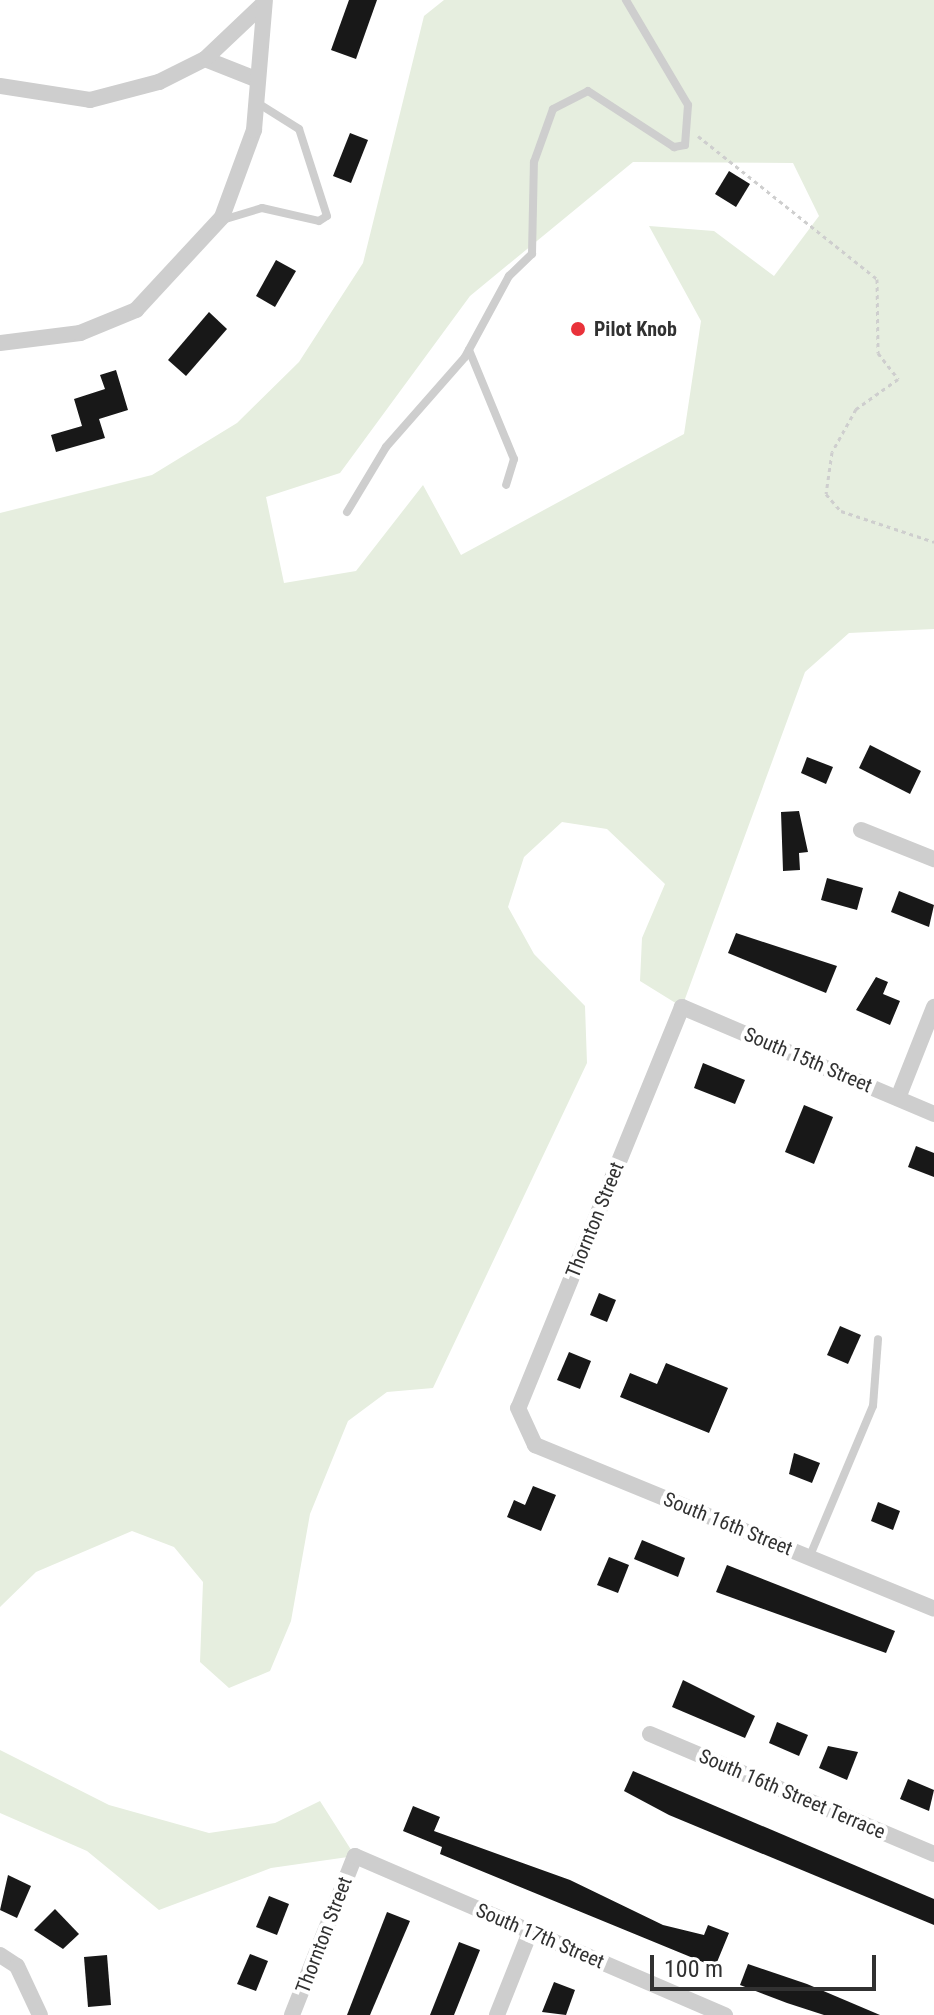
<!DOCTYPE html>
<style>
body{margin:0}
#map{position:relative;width:934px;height:2015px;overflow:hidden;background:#fff;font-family:"Roboto Condensed",sans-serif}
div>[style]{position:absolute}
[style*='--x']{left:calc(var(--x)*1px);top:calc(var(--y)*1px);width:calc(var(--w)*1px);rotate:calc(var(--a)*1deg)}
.green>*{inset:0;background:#e6eedf}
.building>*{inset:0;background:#181818}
.path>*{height:3px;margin-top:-1.5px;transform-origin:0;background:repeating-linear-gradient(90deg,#cecece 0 4px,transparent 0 8px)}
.lane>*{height:8px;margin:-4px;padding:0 4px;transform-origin:4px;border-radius:4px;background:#cecece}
.street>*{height:16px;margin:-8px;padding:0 8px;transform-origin:8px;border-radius:8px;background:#cecece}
.dots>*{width:22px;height:22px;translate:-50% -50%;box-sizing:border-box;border:4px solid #fff;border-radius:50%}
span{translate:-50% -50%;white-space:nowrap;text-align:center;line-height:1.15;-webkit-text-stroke:8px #fff;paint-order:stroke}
.poi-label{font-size:20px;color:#313131;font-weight:700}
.left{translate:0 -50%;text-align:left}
.street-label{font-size:20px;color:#313131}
.scale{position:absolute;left:650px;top:1955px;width:226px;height:36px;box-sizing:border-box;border:4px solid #313131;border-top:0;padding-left:10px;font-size:24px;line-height:28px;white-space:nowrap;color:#313131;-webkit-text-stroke:6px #fff;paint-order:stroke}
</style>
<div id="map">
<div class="green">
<i style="clip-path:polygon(evenodd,444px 0,934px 0,934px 629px,849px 633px,805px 672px,682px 1007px,640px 981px,642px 938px,665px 884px,607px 829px,562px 822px,524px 857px,508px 907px,534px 954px,585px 1006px,587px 1063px,433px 1388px,387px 1392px,348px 1421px,310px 1514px,291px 1621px,270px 1671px,229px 1688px,200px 1662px,203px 1582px,174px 1547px,132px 1531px,36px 1572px,0 1607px,0 513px,152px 475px,237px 423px,299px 362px,363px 263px,424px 16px,444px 0,633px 162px,793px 163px,819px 216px,774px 276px,714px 231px,649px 226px,701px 321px,684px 434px,461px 555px,423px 485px,356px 571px,284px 583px,266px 497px,340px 473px,470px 296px,633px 162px)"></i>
<i style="clip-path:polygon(0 1750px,109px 1805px,209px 1833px,275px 1823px,320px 1801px,355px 1856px,271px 1868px,159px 1910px,87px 1851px,0 1813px)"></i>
</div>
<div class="building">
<i style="clip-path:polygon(349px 0,377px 0,356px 59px,331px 50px)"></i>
<i style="clip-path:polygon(350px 133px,368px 140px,351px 183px,333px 176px)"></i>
<i style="clip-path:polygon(729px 171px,750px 184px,736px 207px,715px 194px)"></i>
<i style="clip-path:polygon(276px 260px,296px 271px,275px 307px,256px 296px)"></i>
<i style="clip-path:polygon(209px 312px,227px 329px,186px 376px,168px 360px)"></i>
<i style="clip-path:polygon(116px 370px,128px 410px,99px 419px,105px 438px,56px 452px,51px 435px,82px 426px,74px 399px,105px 389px,100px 375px)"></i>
<i style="clip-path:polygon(870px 745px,921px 771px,910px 794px,859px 768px)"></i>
<i style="clip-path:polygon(807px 757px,833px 767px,826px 784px,801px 773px)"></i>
<i style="clip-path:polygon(799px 811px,808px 852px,799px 853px,800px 870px,783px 871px,781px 812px)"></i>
<i style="clip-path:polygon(827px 878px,863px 888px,857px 910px,821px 900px)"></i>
<i style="clip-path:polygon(899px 891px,934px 905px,929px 927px,891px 912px)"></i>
<i style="clip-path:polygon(736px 933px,837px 966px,826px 993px,728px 953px)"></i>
<i style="clip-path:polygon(876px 977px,888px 982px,883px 994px,900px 1001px,890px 1025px,856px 1010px)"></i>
<i style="clip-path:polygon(703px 1063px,745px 1080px,735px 1104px,694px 1088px)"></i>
<i style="clip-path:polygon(804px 1105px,833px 1117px,814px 1164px,785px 1152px)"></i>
<i style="clip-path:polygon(916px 1146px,934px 1153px,934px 1177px,908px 1167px)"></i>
<i style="clip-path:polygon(599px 1293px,616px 1300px,607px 1322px,590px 1315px)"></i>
<i style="clip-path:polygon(840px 1326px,861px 1335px,848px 1364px,827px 1355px)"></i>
<i style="clip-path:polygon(569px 1352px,591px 1361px,580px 1389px,557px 1380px)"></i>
<i style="clip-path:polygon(666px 1363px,728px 1388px,709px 1433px,620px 1397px,630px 1373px,657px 1384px)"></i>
<i style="clip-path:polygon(794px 1453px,820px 1463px,812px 1483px,789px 1474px)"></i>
<i style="clip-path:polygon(533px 1486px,556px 1495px,541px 1531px,507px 1517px,514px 1500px,525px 1505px)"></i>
<i style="clip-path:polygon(878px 1502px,900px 1511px,893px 1530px,871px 1521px)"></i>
<i style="clip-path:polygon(642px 1540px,685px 1558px,678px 1577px,634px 1559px)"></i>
<i style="clip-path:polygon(609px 1557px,629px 1565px,618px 1593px,597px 1585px)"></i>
<i style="clip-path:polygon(727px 1565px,895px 1631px,886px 1653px,716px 1592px)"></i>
<i style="clip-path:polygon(683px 1680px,755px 1716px,745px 1738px,672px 1707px)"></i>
<i style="clip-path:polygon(777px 1722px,808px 1735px,799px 1756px,769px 1743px)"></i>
<i style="clip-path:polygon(828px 1746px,858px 1752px,847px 1780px,819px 1768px)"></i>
<i style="clip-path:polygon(633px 1771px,934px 1899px,934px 1925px,669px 1815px,624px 1791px)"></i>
<i style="clip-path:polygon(908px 1779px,934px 1790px,929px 1811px,900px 1799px)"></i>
<i style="clip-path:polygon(413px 1806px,440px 1817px,434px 1831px,570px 1880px,663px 1925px,704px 1935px,708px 1925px,729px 1933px,715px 1967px,440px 1854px,442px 1847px,403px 1831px)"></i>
<i style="clip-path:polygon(8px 1875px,31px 1886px,17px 1918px,0 1910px)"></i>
<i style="clip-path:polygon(269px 1896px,289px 1904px,277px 1935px,256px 1927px)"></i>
<i style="clip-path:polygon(55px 1909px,79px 1934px,63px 1949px,34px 1930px)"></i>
<i style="clip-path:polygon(387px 1912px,410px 1921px,370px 2015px,347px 2015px)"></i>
<i style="clip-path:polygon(459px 1942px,480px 1950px,454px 2015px,430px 2015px)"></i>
<i style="clip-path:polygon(250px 1954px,268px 1961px,256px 1991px,237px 1984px)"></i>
<i style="clip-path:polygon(107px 1955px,111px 2005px,88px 2007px,84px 1957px)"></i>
<i style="clip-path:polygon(748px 1964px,807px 1984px,880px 2015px,824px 2015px,787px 2003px,740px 1985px)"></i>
<i style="clip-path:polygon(554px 1982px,575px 1990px,566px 2015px,542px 2012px)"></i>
</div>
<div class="path">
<i style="--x:698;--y:136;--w:229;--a:38.6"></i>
<i style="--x:877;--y:279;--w:74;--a:89.2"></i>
<i style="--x:878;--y:353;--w:33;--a:52"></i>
<i style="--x:898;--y:379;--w:52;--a:144.5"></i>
<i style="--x:856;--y:409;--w:49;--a:119.2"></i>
<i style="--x:832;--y:452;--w:42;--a:98.1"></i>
<i style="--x:826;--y:494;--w:23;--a:49"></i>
<i style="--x:841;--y:511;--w:98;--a:18.4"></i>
</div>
<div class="lane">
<i style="--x:219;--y:221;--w:45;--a:-16.8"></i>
<i style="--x:262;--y:208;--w:58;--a:12.8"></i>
<i style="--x:319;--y:221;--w:9;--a:-32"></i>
<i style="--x:327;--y:216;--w:91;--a:-107.8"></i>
<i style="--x:299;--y:129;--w:51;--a:-147.9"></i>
<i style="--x:469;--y:350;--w:118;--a:67.6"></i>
<i style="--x:514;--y:459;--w:27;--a:107"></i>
<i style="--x:347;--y:512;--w:76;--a:-59"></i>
<i style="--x:386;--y:447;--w:120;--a:-48.7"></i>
<i style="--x:465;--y:357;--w:92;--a:-61.5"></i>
<i style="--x:509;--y:276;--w:32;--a:-44"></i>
<i style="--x:532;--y:254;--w:92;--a:-88.8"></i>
<i style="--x:534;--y:162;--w:56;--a:-70.3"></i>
<i style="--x:553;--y:109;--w:39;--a:-27"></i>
<i style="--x:588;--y:91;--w:103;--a:33.1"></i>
<i style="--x:674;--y:147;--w:11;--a:-10"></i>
<i style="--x:685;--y:145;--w:40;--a:-85.7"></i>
<i style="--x:688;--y:105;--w:122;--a:-120.6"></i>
<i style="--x:809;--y:1558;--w:165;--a:-67.2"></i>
<i style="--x:873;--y:1406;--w:67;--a:-85.7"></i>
</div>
<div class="street">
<i style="--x:205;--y:59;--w:57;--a:21.6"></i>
<i style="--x:0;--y:86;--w:91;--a:8.8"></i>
<i style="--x:90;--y:100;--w:71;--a:-14.6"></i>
<i style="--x:159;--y:82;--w:51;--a:-26.6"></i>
<i style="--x:205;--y:59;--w:81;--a:-43.5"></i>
<i style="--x:0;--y:343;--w:81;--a:-7.1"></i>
<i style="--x:80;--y:333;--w:61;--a:-22.3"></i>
<i style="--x:136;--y:310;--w:127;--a:-47.2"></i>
<i style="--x:222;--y:217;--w:93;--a:-69.8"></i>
<i style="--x:254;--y:130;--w:130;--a:-85.2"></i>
<i style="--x:861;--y:830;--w:79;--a:21.7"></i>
<i style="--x:898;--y:1098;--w:98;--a:-68.4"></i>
<i style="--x:934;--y:1114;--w:274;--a:-157"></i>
<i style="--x:682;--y:1007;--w:433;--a:112.2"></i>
<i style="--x:518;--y:1408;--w:41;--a:65.3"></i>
<i style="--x:535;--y:1445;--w:431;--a:22.3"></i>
<i style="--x:650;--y:1734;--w:308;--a:22.9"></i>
<i style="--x:0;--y:1955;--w:20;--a:33"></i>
<i style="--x:17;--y:1966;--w:54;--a:64.9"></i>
<i style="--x:292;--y:2015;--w:171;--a:-68.4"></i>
<i style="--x:355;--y:1856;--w:403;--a:23.3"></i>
<i style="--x:497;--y:2015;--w:89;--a:-68.3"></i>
</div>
<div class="dots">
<i style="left:578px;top:329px;background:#e9323a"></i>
</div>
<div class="poi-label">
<span class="left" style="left:594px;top:329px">Pilot Knob</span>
</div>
<div class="street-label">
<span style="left:808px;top:1060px;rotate:23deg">South 15th Street</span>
<span style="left:595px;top:1220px;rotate:-68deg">Thornton Street</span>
<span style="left:728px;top:1524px;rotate:22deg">South 16th Street</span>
<span style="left:792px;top:1794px;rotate:23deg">South 16th Street Terrace</span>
<span style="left:324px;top:1935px;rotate:-69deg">Thornton Street</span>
<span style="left:540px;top:1936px;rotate:23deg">South 17th Street</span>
</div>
<div class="scale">100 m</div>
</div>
